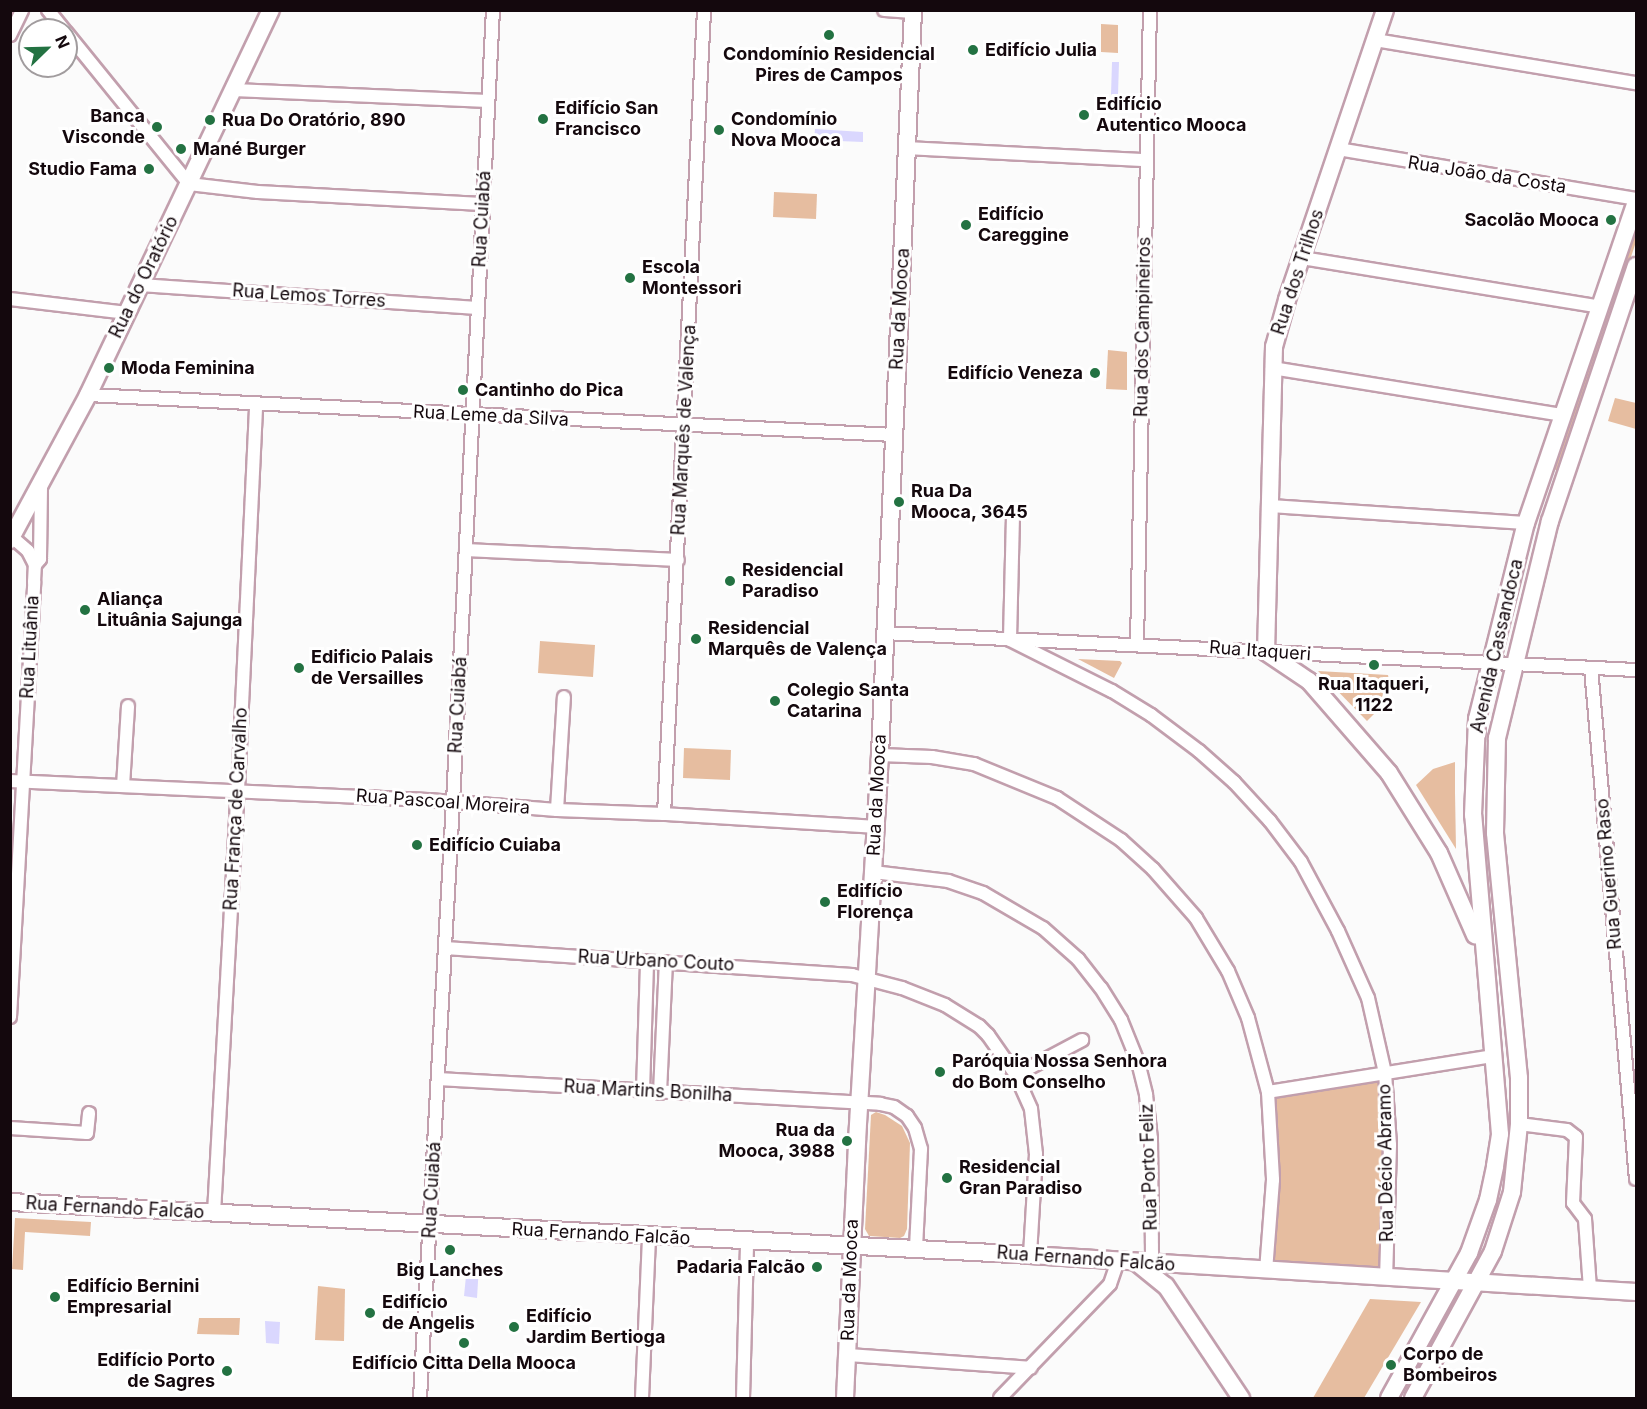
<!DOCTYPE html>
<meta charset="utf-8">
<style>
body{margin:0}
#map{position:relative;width:1647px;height:1409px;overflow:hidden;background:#fbfbfb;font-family:Inter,sans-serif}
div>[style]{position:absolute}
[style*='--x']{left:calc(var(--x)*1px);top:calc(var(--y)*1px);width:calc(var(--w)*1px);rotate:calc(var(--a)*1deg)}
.green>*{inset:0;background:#e6bda0}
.water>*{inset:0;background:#dad7fe}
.roads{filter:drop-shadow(2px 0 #c29fad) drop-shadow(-2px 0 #c29fad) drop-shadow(0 2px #c29fad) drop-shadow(0 -2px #c29fad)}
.street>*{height:12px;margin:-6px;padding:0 6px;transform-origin:6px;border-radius:6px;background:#fff}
.secondary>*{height:16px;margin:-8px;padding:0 8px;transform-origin:8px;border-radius:8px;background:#fff}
.dots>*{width:16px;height:16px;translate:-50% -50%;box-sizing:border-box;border:3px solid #fff;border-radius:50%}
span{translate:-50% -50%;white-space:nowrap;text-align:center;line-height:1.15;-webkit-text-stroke:6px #fff;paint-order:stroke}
.poi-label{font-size:18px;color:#14080d;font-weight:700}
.left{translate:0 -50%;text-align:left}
.right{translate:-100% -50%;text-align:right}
.street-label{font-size:18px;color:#14080d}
.frame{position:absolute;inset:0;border:12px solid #14080d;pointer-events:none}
.north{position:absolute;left:18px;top:18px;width:60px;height:60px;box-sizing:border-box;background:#fff;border:2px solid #a19c9e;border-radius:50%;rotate:67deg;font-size:16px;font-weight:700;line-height:24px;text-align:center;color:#14080d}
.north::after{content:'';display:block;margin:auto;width:21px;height:27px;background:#237242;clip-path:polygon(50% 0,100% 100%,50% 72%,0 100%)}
</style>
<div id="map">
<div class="green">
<i style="clip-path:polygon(1101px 24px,1118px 25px,1118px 53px,1101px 52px)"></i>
<i style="clip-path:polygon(774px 192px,817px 194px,816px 219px,773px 217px)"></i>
<i style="clip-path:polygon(1636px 225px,1636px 242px,1559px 471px,1553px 469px)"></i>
<i style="clip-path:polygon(1108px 350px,1127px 352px,1127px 390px,1106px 389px)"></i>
<i style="clip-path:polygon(1615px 398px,1636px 403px,1636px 429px,1608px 421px)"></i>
<i style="clip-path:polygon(540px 641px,595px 645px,593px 677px,538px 673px)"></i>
<i style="clip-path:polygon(1078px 659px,1120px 661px,1122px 663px,1114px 678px)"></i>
<i style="clip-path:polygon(1318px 671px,1388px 675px,1389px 680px,1376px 712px,1367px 721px)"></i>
<i style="clip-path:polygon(684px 748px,731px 750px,730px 780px,683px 778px)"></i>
<i style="clip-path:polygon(1455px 762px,1455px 792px,1456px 849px,1416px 785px,1433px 769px)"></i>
<i style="clip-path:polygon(1385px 1077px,1386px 1276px,1266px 1270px,1268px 1092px)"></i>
<i style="clip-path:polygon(876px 1112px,885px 1115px,902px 1126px,910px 1143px,907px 1229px,904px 1236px,900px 1238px,869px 1236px,865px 1229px,871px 1115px)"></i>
<i style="clip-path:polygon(15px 1218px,91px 1222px,90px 1236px,25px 1232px,23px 1270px,12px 1269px)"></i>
<i style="clip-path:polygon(318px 1286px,345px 1289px,344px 1341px,315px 1340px)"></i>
<i style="clip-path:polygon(1370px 1299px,1421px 1302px,1364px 1398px,1313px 1398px)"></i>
<i style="clip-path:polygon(199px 1318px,240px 1318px,239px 1335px,197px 1334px)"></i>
</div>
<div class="water">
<i style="clip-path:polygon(1112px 62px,1119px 62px,1118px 95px,1111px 95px)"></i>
<i style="clip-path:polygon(815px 129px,863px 132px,863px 142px,814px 140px)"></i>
<i style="clip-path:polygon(452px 1264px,479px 1266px,477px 1298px,464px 1296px,466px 1276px,452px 1275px)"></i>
<i style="clip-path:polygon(265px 1321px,280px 1322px,279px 1344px,266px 1343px)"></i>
</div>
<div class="roads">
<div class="street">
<i style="--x:48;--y:10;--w:26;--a:51"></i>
<i style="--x:884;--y:10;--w:29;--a:4"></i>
<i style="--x:66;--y:32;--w:196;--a:51"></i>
<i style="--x:189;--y:184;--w:69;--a:6.6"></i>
<i style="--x:258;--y:192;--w:224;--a:3.1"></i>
<i style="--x:10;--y:35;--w:28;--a:-64"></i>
<i style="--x:1375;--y:40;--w:265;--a:9.4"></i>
<i style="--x:234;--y:90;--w:254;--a:2.5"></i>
<i style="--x:907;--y:148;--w:239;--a:2.9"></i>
<i style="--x:1338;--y:149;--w:302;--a:9.5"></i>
<i style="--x:1302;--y:258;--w:302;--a:9.3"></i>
<i style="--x:140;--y:285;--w:338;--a:3.9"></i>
<i style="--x:10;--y:299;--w:118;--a:6.8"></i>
<i style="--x:1272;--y:368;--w:295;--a:9.2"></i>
<i style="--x:88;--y:395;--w:807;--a:2.84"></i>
<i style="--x:1269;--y:506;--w:258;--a:3.8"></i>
<i style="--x:1013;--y:516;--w:124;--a:91.4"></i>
<i style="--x:1010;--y:640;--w:114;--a:26.6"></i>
<i style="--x:1112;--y:691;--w:46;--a:31.6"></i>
<i style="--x:1151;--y:715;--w:60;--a:36.9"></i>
<i style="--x:1199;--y:751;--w:47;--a:41.5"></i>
<i style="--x:1234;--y:782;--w:53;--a:47.3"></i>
<i style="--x:1270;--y:821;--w:51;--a:52.9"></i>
<i style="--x:1301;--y:862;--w:78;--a:61.8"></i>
<i style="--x:1338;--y:931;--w:73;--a:65.9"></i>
<i style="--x:1368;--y:998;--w:77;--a:77.2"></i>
<i style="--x:1385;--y:1073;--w:72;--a:86"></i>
<i style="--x:1390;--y:1145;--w:131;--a:91.7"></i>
<i style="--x:12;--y:537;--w:21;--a:41"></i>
<i style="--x:28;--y:551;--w:16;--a:63"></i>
<i style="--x:466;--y:550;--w:212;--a:2.7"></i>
<i style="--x:884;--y:633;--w:753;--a:2.82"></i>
<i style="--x:1137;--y:644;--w:634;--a:-88.83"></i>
<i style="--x:1591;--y:668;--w:513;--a:84.97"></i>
<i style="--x:880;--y:755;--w:52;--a:2.2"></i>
<i style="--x:932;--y:757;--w:43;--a:9.5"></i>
<i style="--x:974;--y:764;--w:90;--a:22.3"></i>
<i style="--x:1057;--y:798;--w:77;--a:33.3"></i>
<i style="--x:1121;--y:840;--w:43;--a:42.2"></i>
<i style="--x:1153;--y:869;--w:65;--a:48.7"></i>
<i style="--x:1196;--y:918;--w:62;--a:58.9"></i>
<i style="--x:1228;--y:971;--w:51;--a:66.9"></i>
<i style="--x:1248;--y:1018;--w:77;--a:74.9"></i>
<i style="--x:1268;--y:1092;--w:88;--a:86.7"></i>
<i style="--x:1273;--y:1180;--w:90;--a:94.4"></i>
<i style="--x:10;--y:781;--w:418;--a:2.6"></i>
<i style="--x:428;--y:800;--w:129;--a:4.4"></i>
<i style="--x:557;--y:810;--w:107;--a:2.1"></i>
<i style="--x:664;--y:814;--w:212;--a:3.5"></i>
<i style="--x:123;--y:786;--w:80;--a:-86.4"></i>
<i style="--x:557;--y:810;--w:113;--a:-86.5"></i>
<i style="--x:664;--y:814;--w:805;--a:-87.15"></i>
<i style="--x:873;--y:872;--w:76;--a:6.8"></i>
<i style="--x:948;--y:881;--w:37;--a:19"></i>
<i style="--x:983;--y:893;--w:69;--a:30.3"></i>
<i style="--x:1043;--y:928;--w:47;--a:41.5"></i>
<i style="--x:1078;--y:959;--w:37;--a:52"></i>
<i style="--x:1101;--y:988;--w:38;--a:58"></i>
<i style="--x:1121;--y:1020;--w:45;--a:68"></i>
<i style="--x:1138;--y:1062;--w:34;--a:76"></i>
<i style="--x:1146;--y:1095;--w:44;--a:83.5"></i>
<i style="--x:1151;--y:1139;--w:124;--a:89.5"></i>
<i style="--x:445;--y:948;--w:408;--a:3.8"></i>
<i style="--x:852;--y:975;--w:52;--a:14.6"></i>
<i style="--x:902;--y:988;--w:46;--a:21.6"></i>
<i style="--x:945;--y:1005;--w:40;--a:32"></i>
<i style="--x:979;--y:1026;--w:13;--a:45"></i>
<i style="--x:988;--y:1035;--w:49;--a:55"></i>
<i style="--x:1016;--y:1075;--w:37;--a:66"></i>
<i style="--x:1031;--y:1109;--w:45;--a:83.7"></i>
<i style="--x:1036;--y:1154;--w:101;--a:93.4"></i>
<i style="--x:10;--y:1017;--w:436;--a:-86.8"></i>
<i style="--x:34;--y:582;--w:17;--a:-87"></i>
<i style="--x:35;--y:565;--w:8;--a:-50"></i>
<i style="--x:40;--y:559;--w:73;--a:-89.2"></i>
<i style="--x:1016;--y:1075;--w:75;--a:-27.9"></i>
<i style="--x:438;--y:1079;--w:443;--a:3.2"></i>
<i style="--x:880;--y:1104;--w:14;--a:12"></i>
<i style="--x:894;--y:1107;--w:16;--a:35"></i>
<i style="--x:907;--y:1116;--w:14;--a:56"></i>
<i style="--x:915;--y:1128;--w:22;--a:74"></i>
<i style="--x:921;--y:1149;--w:100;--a:92.9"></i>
<i style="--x:643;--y:1091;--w:130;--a:-88.2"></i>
<i style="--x:1268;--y:1092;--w:229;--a:-9.1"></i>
<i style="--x:660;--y:1093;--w:131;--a:-87.4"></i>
<i style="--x:1519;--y:1124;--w:48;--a:7.1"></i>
<i style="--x:1567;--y:1130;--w:11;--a:38"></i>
<i style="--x:1576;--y:1137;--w:66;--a:92.6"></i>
<i style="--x:1573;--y:1203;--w:20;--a:53"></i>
<i style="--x:1585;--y:1219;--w:70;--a:85.9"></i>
<i style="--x:10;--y:1128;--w:77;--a:3.7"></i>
<i style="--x:87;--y:1133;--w:20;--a:-84"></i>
<i style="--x:214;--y:1213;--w:424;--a:-86.8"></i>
<i style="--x:238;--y:790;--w:386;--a:-87.3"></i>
<i style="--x:847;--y:1355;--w:184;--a:4"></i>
<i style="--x:420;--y:1398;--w:597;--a:-86.83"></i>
<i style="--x:453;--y:802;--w:793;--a:-87.11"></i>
<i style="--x:642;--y:1398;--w:162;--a:-87.5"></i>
<i style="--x:743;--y:1398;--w:156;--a:-88.5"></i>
<i style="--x:1000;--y:1398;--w:158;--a:-46"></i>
<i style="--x:1110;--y:1284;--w:24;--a:-71"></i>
</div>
<div class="secondary">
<i style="--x:1385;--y:10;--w:306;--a:108.7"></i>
<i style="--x:1287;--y:300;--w:49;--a:105.5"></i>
<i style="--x:1274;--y:347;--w:305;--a:91.5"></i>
<i style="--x:1266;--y:652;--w:52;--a:34"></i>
<i style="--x:1309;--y:681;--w:122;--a:49"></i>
<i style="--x:1389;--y:773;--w:94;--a:58"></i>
<i style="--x:1439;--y:853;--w:90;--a:66.3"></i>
<i style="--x:10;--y:540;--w:165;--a:-61.7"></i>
<i style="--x:88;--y:395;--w:426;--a:-64.6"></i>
<i style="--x:10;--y:1202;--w:1021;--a:2.97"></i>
<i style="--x:1030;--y:1255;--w:607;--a:3.49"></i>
<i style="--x:1136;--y:1262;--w:38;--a:39"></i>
<i style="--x:1166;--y:1286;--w:135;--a:56.2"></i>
<i style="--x:845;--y:1398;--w:257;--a:-87.3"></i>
<i style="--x:857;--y:1141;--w:387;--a:-86.6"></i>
<i style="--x:880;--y:755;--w:746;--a:-87.46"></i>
<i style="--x:1389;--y:1398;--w:166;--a:-61.1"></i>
<i style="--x:1469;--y:1253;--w:56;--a:-70.3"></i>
<i style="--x:1488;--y:1200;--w:35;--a:-78"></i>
<i style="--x:1495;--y:1166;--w:32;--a:-81"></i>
<i style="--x:1500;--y:1134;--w:320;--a:-94.8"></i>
<i style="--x:1473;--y:815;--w:96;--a:-87.6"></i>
<i style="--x:1477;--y:719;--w:202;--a:-76"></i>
<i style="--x:1526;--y:523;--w:339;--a:-71.1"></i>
<i style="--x:1413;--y:1398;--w:167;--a:-61.4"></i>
<i style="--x:1493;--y:1251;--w:62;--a:-72.1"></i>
<i style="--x:1512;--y:1192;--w:68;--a:-84.1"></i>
<i style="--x:1519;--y:1124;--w:46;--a:-90"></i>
<i style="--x:1519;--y:1078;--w:246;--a:-95.6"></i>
<i style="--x:1495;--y:833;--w:95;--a:-88.8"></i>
<i style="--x:1497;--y:738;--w:223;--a:-76.3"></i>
<i style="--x:1550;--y:521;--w:269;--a:-71.4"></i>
</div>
</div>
<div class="dots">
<i style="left:829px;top:35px;background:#237242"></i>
<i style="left:973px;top:50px;background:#237242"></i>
<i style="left:1084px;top:115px;background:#237242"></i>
<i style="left:543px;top:119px;background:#237242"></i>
<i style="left:210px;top:120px;background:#237242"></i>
<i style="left:157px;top:127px;background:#237242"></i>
<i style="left:719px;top:130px;background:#237242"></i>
<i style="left:181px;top:149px;background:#237242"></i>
<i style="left:149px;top:169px;background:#237242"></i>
<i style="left:1611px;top:220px;background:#237242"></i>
<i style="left:966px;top:225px;background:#237242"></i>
<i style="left:630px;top:278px;background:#237242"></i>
<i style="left:109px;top:368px;background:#237242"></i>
<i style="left:1095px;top:373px;background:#237242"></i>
<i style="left:463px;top:390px;background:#237242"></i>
<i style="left:899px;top:502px;background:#237242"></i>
<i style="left:730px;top:581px;background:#237242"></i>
<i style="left:85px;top:610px;background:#237242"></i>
<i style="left:696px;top:639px;background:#237242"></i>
<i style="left:1374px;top:665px;background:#237242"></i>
<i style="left:299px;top:668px;background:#237242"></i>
<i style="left:775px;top:701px;background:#237242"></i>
<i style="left:417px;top:845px;background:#237242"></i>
<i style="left:825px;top:902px;background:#237242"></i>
<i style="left:940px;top:1072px;background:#237242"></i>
<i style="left:847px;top:1141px;background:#237242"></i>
<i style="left:947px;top:1178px;background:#237242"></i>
<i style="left:450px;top:1250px;background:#237242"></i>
<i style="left:817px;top:1267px;background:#237242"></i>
<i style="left:55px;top:1297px;background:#237242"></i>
<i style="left:370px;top:1313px;background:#237242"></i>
<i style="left:514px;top:1327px;background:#237242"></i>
<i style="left:464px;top:1343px;background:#237242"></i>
<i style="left:1391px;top:1365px;background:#237242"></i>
<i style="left:227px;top:1371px;background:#237242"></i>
</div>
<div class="poi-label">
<span class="left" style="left:985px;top:50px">Edifício Julia</span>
<span style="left:829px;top:65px">Condomínio Residencial<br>Pires de Campos</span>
<span class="left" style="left:1096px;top:115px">Edifício<br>Autentico Mooca</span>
<span class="left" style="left:555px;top:119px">Edifício San<br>Francisco</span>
<span class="right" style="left:145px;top:127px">Banca<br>Visconde</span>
<span class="left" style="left:222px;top:120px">Rua Do Oratório, 890</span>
<span class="left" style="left:731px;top:130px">Condomínio<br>Nova Mooca</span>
<span class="left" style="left:193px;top:149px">Mané Burger</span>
<span class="right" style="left:137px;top:169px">Studio Fama</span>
<span class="left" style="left:978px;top:225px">Edifício<br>Careggine</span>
<span class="right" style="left:1599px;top:220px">Sacolão Mooca</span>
<span class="left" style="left:642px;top:278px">Escola<br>Montessori</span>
<span class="left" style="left:121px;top:368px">Moda Feminina</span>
<span class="right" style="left:1083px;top:373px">Edifício Veneza</span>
<span class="left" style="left:475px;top:390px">Cantinho do Pica</span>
<span class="left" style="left:911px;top:502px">Rua Da<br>Mooca, 3645</span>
<span class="left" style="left:742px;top:581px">Residencial<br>Paradiso</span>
<span class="left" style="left:97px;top:610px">Aliança<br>Lituânia Sajunga</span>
<span class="left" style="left:708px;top:639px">Residencial<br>Marquês de Valença</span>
<span class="left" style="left:311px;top:668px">Edificio Palais<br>de Versailles</span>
<span style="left:1374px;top:695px">Rua Itaqueri,<br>1122</span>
<span class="left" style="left:787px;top:701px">Colegio Santa<br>Catarina</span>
<span class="left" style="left:429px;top:845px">Edifício Cuiaba</span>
<span class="left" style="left:837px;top:902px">Edifício<br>Florença</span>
<span class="left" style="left:952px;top:1072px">Paróquia Nossa Senhora<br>do Bom Conselho</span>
<span class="right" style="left:835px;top:1141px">Rua da<br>Mooca, 3988</span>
<span class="left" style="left:959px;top:1178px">Residencial<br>Gran Paradiso</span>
<span class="right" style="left:805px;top:1267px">Padaria Falcão</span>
<span style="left:450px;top:1270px">Big Lanches</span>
<span class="left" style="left:67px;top:1297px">Edifício Bernini<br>Empresarial</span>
<span class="left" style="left:382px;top:1313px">Edifício<br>de Angelis</span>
<span class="left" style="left:526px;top:1327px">Edifício<br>Jardim Bertioga</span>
<span class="left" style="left:1403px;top:1365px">Corpo de<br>Bombeiros</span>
<span class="right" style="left:215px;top:1371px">Edifício Porto<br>de Sagres</span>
<span style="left:464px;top:1363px">Edifício Citta Della Mooca</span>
</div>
<div class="street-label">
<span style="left:1487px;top:175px;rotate:9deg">Rua João da Costa</span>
<span style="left:482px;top:219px;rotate:-87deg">Rua Cuiabá</span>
<span style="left:1298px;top:272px;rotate:-72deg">Rua dos Trilhos</span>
<span style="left:144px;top:277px;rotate:-64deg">Rua do Oratório</span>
<span style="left:309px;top:296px;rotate:4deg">Rua Lemos Torres</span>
<span style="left:900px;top:309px;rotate:-87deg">Rua da Mooca</span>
<span style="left:1143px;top:327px;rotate:-89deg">Rua dos Campineiros</span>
<span style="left:491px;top:416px;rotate:3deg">Rua Leme da Silva</span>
<span style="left:684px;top:430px;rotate:-87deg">Rua Marquês de Valença</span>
<span style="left:1497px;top:646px;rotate:-77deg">Avenida Cassandoca</span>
<span style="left:30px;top:647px;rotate:-87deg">Rua Lituânia</span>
<span style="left:1260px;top:651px;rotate:4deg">Rua Itaqueri</span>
<span style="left:458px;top:705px;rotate:-87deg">Rua Cuiabá</span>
<span style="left:877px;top:795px;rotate:-87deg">Rua da Mooca</span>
<span style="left:443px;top:802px;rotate:4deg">Rua Pascoal Moreira</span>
<span style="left:236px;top:809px;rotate:-87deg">Rua França de Carvalho</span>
<span style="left:1609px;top:874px;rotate:-95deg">Rua Guerino Raso</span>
<span style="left:656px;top:961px;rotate:3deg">Rua Urbano Couto</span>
<span style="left:648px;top:1091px;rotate:3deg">Rua Martins Bonilha</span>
<span style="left:1386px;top:1163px;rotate:-91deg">Rua Décio Abramo</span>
<span style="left:1149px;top:1167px;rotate:-92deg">Rua Porto Feliz</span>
<span style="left:432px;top:1190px;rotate:-87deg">Rua Cuiabá</span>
<span style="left:115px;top:1208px;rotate:3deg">Rua Fernando Falcão</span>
<span style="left:601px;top:1234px;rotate:3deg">Rua Fernando Falcão</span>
<span style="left:1086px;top:1259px;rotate:4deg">Rua Fernando Falcão</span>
<span style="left:850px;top:1280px;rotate:-88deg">Rua da Mooca</span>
</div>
<div class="frame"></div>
<div class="north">N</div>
</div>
